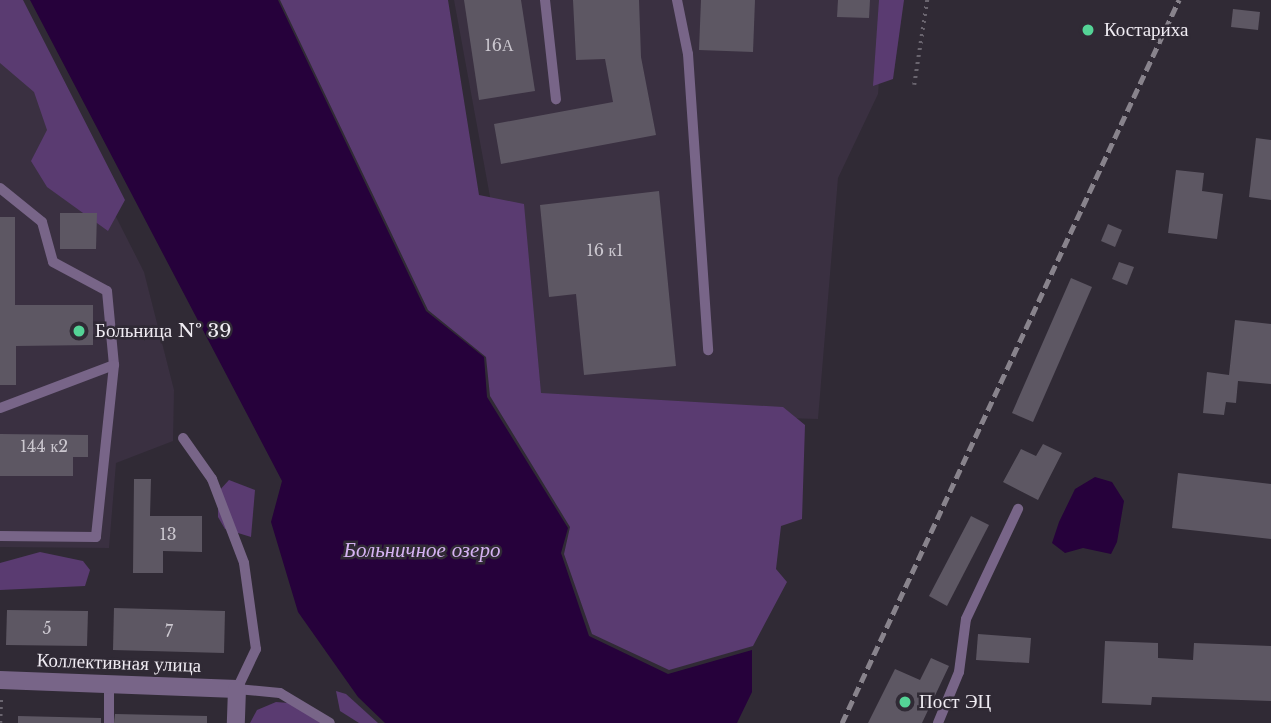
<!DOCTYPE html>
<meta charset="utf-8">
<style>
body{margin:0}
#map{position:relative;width:1271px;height:723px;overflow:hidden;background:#302a35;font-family:"Libre Baskerville",serif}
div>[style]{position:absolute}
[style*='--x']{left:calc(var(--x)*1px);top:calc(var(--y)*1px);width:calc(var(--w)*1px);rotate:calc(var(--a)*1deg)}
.built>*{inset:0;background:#3a3041}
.green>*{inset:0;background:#5a3b71}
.water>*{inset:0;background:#26013b}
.building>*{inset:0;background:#5d5763}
.path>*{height:3.5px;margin-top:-1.75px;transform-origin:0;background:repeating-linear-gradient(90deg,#6a656f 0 2px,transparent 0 7px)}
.lane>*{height:10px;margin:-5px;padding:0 5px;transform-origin:5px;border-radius:5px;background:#786588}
.street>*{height:18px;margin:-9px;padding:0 9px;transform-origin:9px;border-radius:9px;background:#786588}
.rail>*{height:5px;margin-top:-2.5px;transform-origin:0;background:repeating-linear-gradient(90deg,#88838c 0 10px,transparent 0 15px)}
.dots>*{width:19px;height:19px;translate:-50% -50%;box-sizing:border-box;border:4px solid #302a35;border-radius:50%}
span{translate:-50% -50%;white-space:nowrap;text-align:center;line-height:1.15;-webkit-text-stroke:5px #302a35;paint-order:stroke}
.number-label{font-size:16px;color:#cbc7cf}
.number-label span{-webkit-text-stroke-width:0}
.poi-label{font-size:19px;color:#f0ecf3}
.left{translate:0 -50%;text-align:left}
.street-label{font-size:19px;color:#f0ecf3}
.water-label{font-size:21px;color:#d5b2f2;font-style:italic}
</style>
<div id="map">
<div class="built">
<i style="clip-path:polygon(0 0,6px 0,144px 272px,174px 390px,173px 441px,116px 463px,109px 548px,0 547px)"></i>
<i style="clip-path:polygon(454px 0,886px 0,878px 94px,838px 178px,818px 419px,529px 410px)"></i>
</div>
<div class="green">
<i style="clip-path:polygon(0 0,23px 0,125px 200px,108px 231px,47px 187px,31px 161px,47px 130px,34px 92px,0 63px)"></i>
<i style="clip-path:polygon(280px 0,448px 0,479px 195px,524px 204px,541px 393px,783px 407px,805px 425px,802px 519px,781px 526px,776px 569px,787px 582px,753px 646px,669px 670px,592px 634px,564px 554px,570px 527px,490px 396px,486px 357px,428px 310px)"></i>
<i style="clip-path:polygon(879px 0,904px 0,893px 79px,873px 86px)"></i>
<i style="clip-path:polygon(229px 480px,255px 490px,251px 537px,225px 529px,218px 517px,218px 492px)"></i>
<i style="clip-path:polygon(40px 552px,83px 561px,90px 570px,85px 586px,0 590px,0 563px)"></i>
<i style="clip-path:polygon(336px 691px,346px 694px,378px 723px,359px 723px,340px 711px)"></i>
<i style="clip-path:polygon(276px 702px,289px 703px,332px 723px,250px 723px,257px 710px)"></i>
</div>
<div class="water">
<i style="clip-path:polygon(30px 0,278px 0,426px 311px,484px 357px,487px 397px,568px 528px,561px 553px,589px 636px,668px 674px,752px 650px,752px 692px,737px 723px,385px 723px,358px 697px,298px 612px,271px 522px,282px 481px)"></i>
<i style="clip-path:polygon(1095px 477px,1112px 482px,1124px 501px,1117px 542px,1111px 554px,1083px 548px,1065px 553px,1052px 543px,1059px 522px,1075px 489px)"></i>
</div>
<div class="building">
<i style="clip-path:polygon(464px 0,521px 0,535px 91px,479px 100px)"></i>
<i style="clip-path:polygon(573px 0,639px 0,641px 57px,656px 135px,501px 164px,494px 124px,613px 102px,605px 59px,576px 60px)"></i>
<i style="clip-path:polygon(701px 0,755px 0,753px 52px,699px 50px)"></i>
<i style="clip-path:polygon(838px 0,870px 0,869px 18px,837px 17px)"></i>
<i style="clip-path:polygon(1233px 9px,1260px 12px,1258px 30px,1231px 27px)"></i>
<i style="clip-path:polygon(1256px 138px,1271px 140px,1271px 200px,1249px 197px)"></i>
<i style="clip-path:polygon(1176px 170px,1204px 173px,1202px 191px,1223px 194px,1217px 239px,1168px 233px)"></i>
<i style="clip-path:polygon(659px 191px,676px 366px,584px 375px,576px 294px,549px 297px,540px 205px)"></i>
<i style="clip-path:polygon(60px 213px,97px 213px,96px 249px,60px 249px)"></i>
<i style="clip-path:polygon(0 217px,15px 217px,15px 305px,93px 305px,93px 345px,16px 346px,16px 385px,0 385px)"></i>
<i style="clip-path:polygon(1108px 224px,1122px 230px,1115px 247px,1101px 241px)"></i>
<i style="clip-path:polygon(1119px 262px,1134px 267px,1127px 285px,1112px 279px)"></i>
<i style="clip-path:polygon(1071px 278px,1092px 287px,1033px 422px,1012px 413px)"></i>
<i style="clip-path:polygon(1235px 320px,1271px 324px,1271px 384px,1238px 381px,1236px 403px,1226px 402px,1224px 415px,1203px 413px,1207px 372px,1229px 375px)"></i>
<i style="clip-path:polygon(0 434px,88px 435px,88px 457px,73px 457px,73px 476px,0 476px)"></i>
<i style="clip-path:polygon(1043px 444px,1062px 453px,1038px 500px,1003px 482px,1021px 449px,1036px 456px)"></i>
<i style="clip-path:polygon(1178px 473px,1271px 484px,1271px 539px,1172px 528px)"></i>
<i style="clip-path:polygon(134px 479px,151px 479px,150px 516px,202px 516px,202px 552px,163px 551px,163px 573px,133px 573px)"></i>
<i style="clip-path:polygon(971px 516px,989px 525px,947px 606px,929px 596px)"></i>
<i style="clip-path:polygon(114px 608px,225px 611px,224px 653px,113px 650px)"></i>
<i style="clip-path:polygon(7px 610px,88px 611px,87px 646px,6px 645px)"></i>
<i style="clip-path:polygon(978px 634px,1031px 638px,1029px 663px,976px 660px)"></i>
<i style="clip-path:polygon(1105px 641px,1158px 643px,1158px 658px,1193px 660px,1194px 643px,1271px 646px,1271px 701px,1152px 697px,1151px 705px,1102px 703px)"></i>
<i style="clip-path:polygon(931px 658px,949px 666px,922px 723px,868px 723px,895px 669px,920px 680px)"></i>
<i style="clip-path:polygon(115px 714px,207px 716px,207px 723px,114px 723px)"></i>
<i style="clip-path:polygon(18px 716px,101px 718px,101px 723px,18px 723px)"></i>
</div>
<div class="path">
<i style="--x:914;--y:85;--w:86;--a:-81.3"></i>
<i style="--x:0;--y:723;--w:24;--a:-88"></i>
</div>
<div class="lane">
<i style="--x:545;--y:0;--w:100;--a:83.7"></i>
<i style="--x:677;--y:0;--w:55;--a:78.5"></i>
<i style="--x:688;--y:54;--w:297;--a:86.1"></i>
<i style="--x:0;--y:188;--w:54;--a:39"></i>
<i style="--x:42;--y:222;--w:41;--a:74.6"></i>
<i style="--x:53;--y:262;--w:61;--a:28.2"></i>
<i style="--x:107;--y:291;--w:74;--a:84.6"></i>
<i style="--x:0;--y:408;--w:122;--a:-20.7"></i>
<i style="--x:114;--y:365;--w:173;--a:96"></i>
<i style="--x:96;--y:537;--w:96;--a:-179.4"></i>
<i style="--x:183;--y:438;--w:50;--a:54.7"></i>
<i style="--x:212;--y:479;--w:90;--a:69.1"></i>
<i style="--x:244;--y:563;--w:87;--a:82.1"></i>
<i style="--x:256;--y:649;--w:44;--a:115.4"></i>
<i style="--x:237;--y:689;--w:43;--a:5.3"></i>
<i style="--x:280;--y:693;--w:58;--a:31"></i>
<i style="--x:109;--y:684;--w:39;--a:90"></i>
<i style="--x:938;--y:723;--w:55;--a:-67.6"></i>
<i style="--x:959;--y:672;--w:53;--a:-82.5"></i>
<i style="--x:966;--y:619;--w:122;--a:-64.7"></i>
</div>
<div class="street">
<i style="--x:0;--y:680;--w:237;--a:2.2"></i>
<i style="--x:237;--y:689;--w:34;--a:92"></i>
</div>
<div class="rail">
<i style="--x:842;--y:723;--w:798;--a:-65.01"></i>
</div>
<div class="dots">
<i style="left:1088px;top:30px;background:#54d396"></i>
<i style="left:79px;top:331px;background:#54d396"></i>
<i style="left:905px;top:702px;background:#54d396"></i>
</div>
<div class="number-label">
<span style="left:499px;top:45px">16А</span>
<span style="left:605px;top:250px">16 к1</span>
<span style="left:44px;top:446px">144 к2</span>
<span style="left:168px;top:534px">13</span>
<span style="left:47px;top:628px">5</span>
<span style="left:169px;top:631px">7</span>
</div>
<div class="poi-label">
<span class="left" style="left:1104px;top:30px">Костариха</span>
<span class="left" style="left:95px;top:331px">Больница № 39</span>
<span class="left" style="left:919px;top:702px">Пост ЭЦ</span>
</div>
<div class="street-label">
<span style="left:119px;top:663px;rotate:2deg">Коллективная улица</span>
</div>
<div class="water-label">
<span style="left:422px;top:550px">Больничное озеро</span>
</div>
</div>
